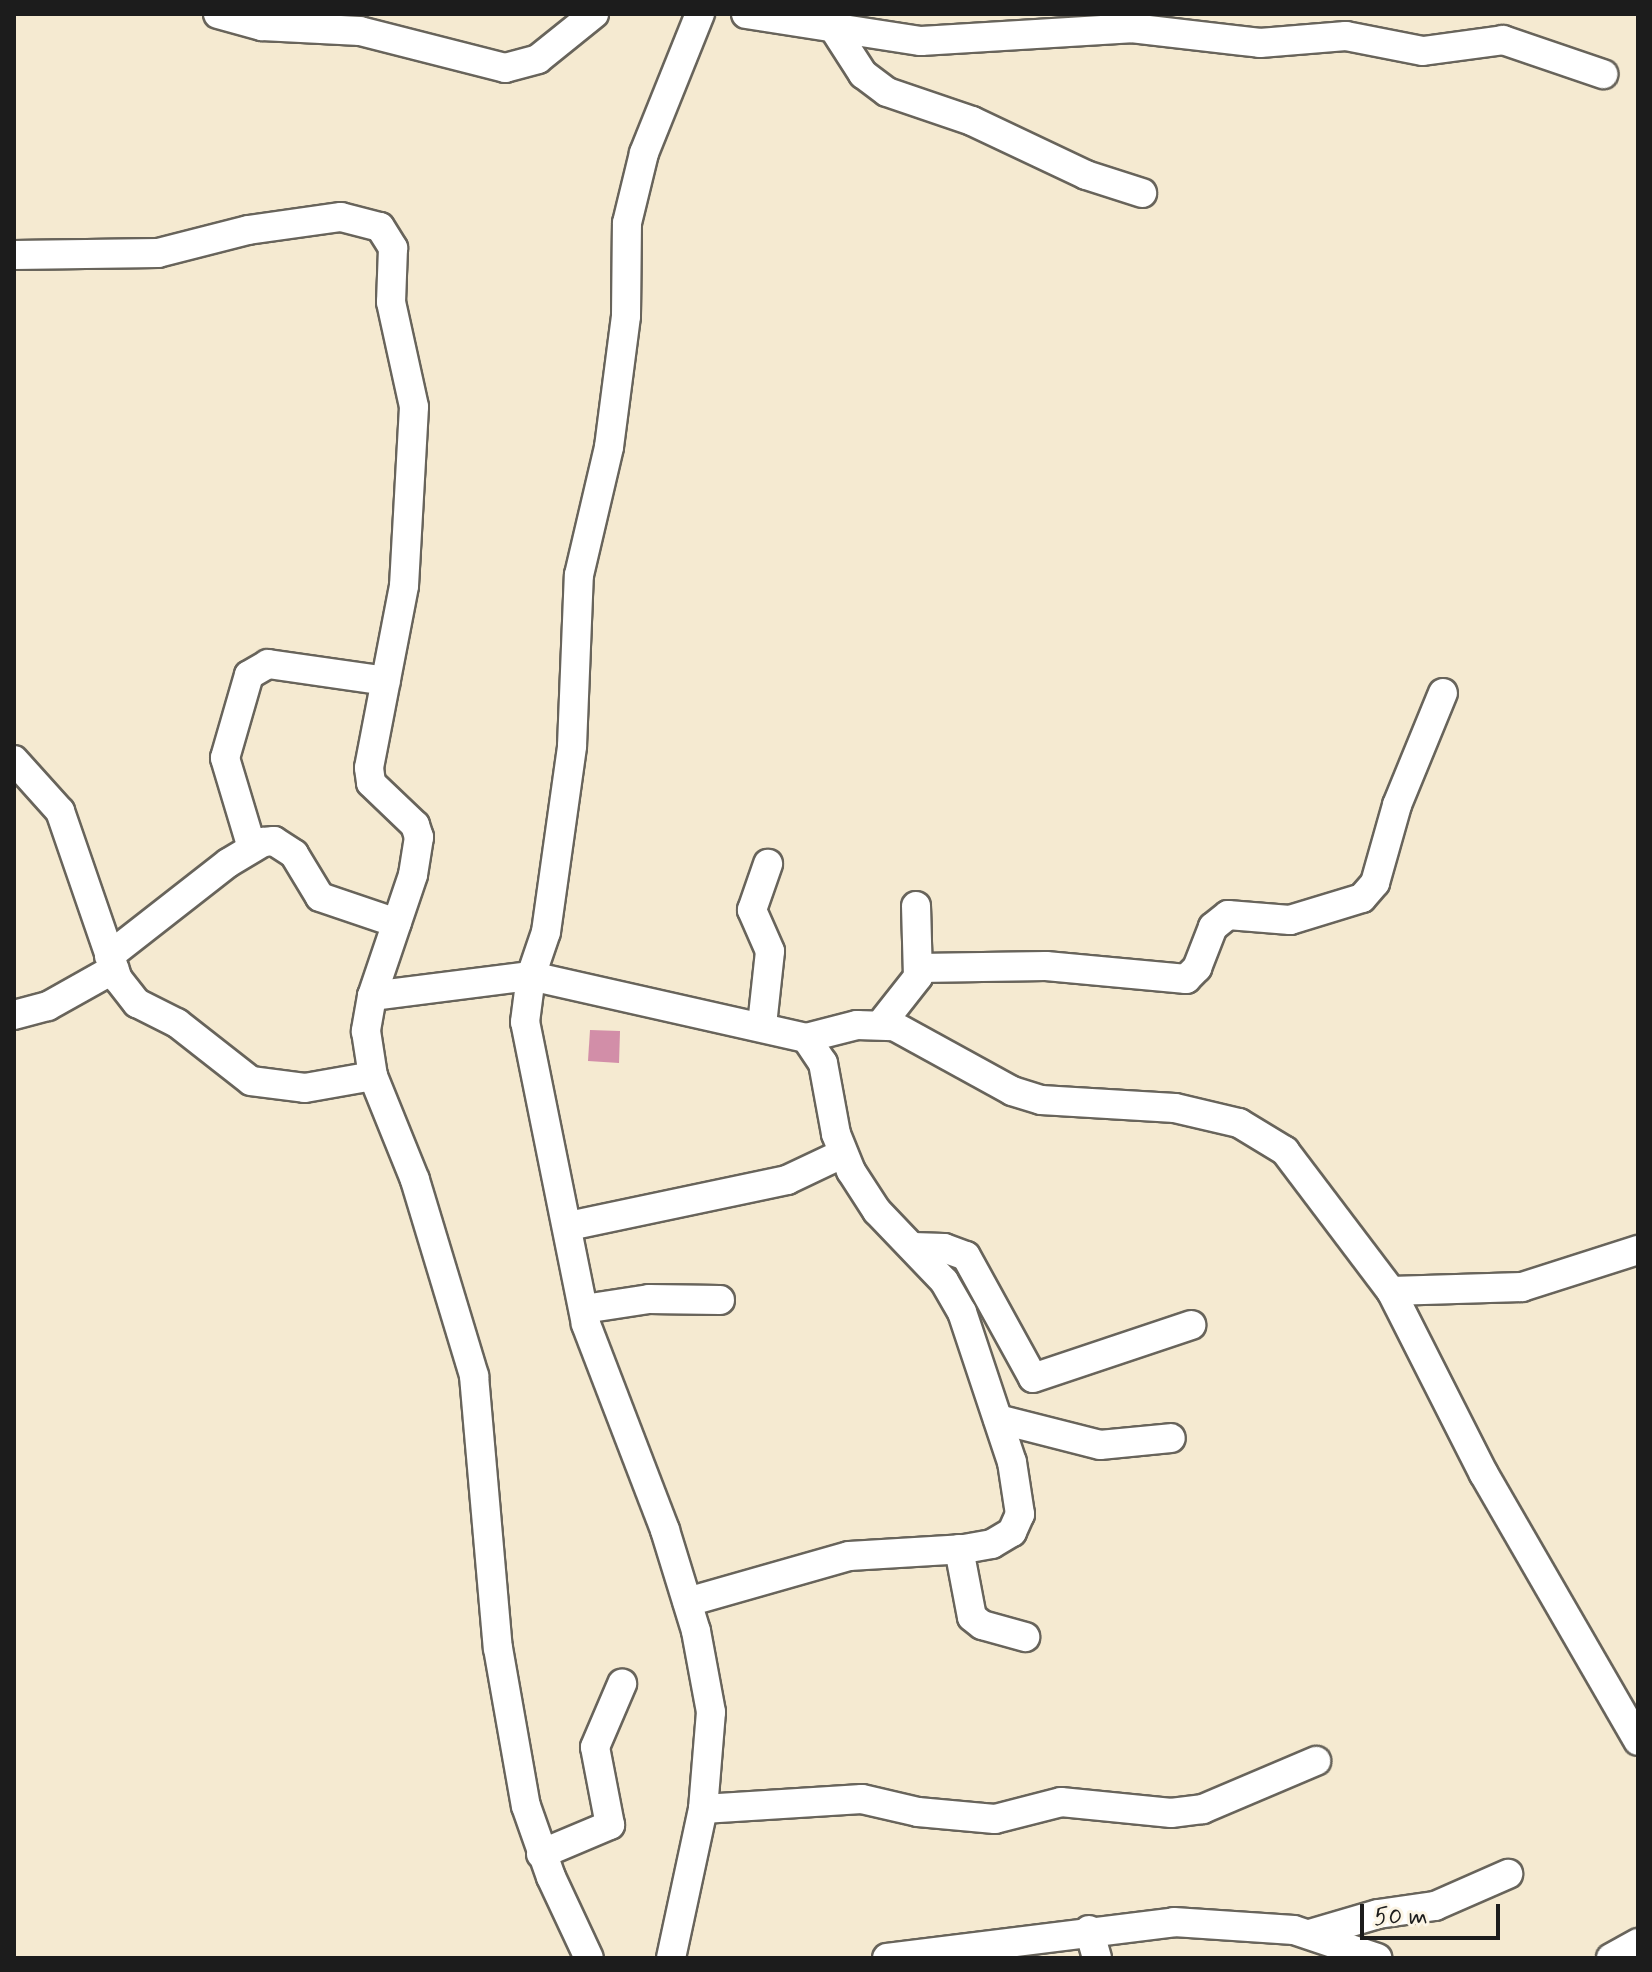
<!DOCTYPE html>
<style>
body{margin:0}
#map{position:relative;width:1652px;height:1972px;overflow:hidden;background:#f5ead1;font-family:Mynerve,sans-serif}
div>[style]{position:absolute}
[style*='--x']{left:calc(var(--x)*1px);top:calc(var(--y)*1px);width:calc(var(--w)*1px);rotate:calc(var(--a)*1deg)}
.building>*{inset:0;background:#d28ea8}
.roads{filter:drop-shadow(2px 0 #68645b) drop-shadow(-2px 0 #68645b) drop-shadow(0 2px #68645b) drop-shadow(0 -2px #68645b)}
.minor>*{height:28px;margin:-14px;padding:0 14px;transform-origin:14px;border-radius:14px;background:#fff}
span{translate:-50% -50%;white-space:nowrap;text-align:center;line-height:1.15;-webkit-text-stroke:7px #fcf5e5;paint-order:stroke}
.frame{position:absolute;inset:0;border:16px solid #1c1c1c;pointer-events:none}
.scale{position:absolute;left:1360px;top:1904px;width:140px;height:36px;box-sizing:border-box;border:4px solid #1c1c1c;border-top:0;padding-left:10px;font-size:24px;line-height:28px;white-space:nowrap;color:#1c1c1c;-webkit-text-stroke:6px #fcf5e5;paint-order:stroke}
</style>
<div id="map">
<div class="building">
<i style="clip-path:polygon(590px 1030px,620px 1031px,619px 1063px,588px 1061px)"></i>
</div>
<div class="roads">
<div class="minor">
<i style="--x:218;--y:14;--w:46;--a:15.3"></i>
<i style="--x:262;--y:26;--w:98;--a:2.9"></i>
<i style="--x:360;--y:31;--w:150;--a:14.3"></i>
<i style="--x:505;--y:68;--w:34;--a:-15"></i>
<i style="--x:538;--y:59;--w:72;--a:-38.8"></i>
<i style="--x:746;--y:14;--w:177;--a:8.8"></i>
<i style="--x:921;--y:41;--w:210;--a:-3.5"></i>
<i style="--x:1131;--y:28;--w:130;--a:6.6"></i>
<i style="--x:1260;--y:43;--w:86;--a:-4.7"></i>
<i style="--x:1346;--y:36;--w:78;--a:11"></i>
<i style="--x:1423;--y:51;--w:81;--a:-7.8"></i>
<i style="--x:1503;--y:40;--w:106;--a:18.8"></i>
<i style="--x:834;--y:29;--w:54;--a:57.2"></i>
<i style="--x:863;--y:74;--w:30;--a:37"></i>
<i style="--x:887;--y:92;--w:90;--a:18.8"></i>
<i style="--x:972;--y:121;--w:126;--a:25.3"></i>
<i style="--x:1086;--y:175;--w:59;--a:17.8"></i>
<i style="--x:14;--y:255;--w:144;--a:-0.8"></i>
<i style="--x:158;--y:253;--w:93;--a:-14.3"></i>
<i style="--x:248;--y:230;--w:94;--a:-8"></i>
<i style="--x:341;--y:217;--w:40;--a:14.4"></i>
<i style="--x:380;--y:227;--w:25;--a:58"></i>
<i style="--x:393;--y:248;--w:54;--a:92.1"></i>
<i style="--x:391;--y:302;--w:107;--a:77.6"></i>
<i style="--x:414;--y:407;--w:179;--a:93.2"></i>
<i style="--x:404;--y:586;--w:185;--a:100.9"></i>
<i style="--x:369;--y:768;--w:15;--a:82"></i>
<i style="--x:371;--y:783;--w:61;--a:43.7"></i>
<i style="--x:415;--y:825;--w:13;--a:72"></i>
<i style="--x:419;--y:837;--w:38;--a:99"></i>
<i style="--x:413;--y:875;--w:128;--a:108.7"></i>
<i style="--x:372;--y:996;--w:36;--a:100"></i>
<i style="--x:366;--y:1031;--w:46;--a:81.2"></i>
<i style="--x:373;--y:1076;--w:112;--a:68"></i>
<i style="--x:415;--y:1180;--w:205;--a:73.2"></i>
<i style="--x:474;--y:1376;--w:273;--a:85"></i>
<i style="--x:498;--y:1648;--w:160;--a:80"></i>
<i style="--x:526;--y:1806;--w:75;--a:70.6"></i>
<i style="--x:551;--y:1877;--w:89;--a:64.9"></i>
<i style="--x:14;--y:760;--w:69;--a:48"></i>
<i style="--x:60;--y:811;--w:178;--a:71"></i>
<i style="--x:118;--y:979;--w:31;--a:52"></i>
<i style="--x:137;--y:1003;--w:45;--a:26.6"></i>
<i style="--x:177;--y:1023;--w:94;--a:38.1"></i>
<i style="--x:251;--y:1081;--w:54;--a:7.4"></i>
<i style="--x:305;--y:1088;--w:69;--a:-10"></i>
<i style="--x:252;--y:848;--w:94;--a:-106.7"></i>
<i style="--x:225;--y:758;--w:86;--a:-73.9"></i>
<i style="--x:249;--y:675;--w:22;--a:-30"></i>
<i style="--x:268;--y:664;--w:119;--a:8.2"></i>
<i style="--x:109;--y:956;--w:151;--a:-38"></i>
<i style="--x:228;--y:863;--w:41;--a:-31"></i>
<i style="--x:263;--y:842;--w:11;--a:-5"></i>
<i style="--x:274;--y:841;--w:24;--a:33"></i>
<i style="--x:294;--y:854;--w:50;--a:58.8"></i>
<i style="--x:320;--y:897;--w:81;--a:18.7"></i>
<i style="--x:919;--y:968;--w:127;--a:-0.9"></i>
<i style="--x:1046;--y:966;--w:141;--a:5.3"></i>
<i style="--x:1186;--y:979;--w:16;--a:-45"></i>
<i style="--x:1197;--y:968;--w:44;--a:-68.7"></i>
<i style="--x:1213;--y:927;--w:19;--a:-39"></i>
<i style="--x:1228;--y:915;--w:62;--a:4.6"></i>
<i style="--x:1290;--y:920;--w:75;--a:-17"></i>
<i style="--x:1362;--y:898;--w:20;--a:-49"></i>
<i style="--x:1375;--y:883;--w:81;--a:-74.2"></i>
<i style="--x:1397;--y:805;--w:121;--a:-67.7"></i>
<i style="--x:372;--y:996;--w:160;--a:-7.2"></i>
<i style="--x:531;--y:976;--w:282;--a:12.7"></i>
<i style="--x:806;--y:1038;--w:30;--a:56"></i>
<i style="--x:823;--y:1063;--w:72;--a:79.6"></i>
<i style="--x:836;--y:1134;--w:40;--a:68"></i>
<i style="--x:851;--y:1171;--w:48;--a:57"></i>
<i style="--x:877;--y:1211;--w:97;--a:46.3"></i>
<i style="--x:944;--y:1281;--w:36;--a:60"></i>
<i style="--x:962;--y:1312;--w:158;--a:71.6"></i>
<i style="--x:1012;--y:1462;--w:53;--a:81.3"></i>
<i style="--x:1020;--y:1514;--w:20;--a:114"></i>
<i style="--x:1012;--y:1532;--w:23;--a:149"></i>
<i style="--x:992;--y:1544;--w:27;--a:170"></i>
<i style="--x:965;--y:1549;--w:116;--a:176.5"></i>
<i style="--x:849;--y:1556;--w:168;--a:164.1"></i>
<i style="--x:14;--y:1015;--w:35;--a:-15"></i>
<i style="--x:48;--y:1006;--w:76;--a:-29.3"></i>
<i style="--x:881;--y:1024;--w:60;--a:-51.8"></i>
<i style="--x:918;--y:977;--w:71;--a:-91.6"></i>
<i style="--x:762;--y:1025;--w:74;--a:-83.8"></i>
<i style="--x:770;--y:951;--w:45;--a:-113.7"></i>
<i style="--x:752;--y:910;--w:49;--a:-70.8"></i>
<i style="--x:806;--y:1038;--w:53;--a:-14.3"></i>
<i style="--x:857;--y:1025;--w:37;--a:2"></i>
<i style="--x:894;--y:1026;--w:135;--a:28.8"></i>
<i style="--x:1012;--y:1091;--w:30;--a:17"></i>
<i style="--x:1041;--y:1100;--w:134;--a:3.4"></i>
<i style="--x:1175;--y:1108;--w:66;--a:13.2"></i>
<i style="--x:1239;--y:1123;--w:54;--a:31.3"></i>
<i style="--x:1285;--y:1151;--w:176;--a:52.9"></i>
<i style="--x:1391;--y:1291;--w:205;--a:63.1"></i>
<i style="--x:1484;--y:1474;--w:308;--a:60"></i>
<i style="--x:569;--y:1226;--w:223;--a:-11.9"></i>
<i style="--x:787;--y:1180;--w:61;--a:-25.3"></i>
<i style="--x:913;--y:1247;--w:31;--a:2"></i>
<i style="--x:944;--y:1248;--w:23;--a:20"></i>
<i style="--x:966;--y:1256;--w:139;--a:61.2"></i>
<i style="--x:1033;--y:1378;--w:167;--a:-18.5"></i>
<i style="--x:1391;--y:1291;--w:131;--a:-1.7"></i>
<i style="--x:1522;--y:1287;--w:122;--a:-17.7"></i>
<i style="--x:584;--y:1309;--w:66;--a:-8.7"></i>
<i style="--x:649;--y:1299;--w:71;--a:0.8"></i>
<i style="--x:998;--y:1419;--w:105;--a:14.3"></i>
<i style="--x:1100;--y:1445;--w:71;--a:-5.6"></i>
<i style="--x:959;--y:1549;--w:69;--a:79.2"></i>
<i style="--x:972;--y:1617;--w:13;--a:39"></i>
<i style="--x:982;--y:1625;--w:45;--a:15.6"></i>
<i style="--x:703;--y:1809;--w:159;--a:-3.6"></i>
<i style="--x:862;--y:1799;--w:57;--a:13.1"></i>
<i style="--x:918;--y:1812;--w:77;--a:5.2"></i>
<i style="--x:995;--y:1819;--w:68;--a:-14.4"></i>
<i style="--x:1061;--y:1802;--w:111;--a:5.7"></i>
<i style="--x:1171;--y:1813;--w:32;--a:-7"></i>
<i style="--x:1203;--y:1809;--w:123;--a:-23"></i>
<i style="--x:541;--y:1854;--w:75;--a:-22.8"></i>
<i style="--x:610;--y:1825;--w:79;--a:-100.9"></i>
<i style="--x:595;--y:1747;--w:69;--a:-66.8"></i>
<i style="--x:1089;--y:1930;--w:29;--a:74"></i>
<i style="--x:1310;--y:1934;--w:71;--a:-16.4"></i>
<i style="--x:1378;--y:1914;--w:58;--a:-8"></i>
<i style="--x:1435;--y:1906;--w:80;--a:-23.7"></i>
<i style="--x:671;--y:1958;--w:152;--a:-77.9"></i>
<i style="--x:703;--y:1809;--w:97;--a:-85.3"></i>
<i style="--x:711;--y:1712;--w:82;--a:-100.5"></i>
<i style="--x:696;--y:1631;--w:106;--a:-107.1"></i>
<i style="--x:665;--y:1530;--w:221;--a:-111"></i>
<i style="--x:586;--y:1324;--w:308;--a:-101.4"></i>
<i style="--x:525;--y:1022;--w:46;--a:-82.6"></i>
<i style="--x:531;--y:976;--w:46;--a:-71.2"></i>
<i style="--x:546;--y:932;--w:188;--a:-82"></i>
<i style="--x:572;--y:746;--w:171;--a:-87.7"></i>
<i style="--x:579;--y:575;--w:131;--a:-76.8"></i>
<i style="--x:609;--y:447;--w:132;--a:-82.6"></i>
<i style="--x:626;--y:316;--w:93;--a:-89.4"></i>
<i style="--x:627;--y:223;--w:72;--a:-76.3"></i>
<i style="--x:644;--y:153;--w:150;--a:-68.1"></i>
<i style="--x:887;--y:1958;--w:289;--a:-7.1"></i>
<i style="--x:1174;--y:1922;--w:120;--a:3.8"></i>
<i style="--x:1294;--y:1930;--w:88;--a:18.6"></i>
<i style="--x:1611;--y:1958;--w:31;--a:-29"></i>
</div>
</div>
<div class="frame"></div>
<div class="scale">50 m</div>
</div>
